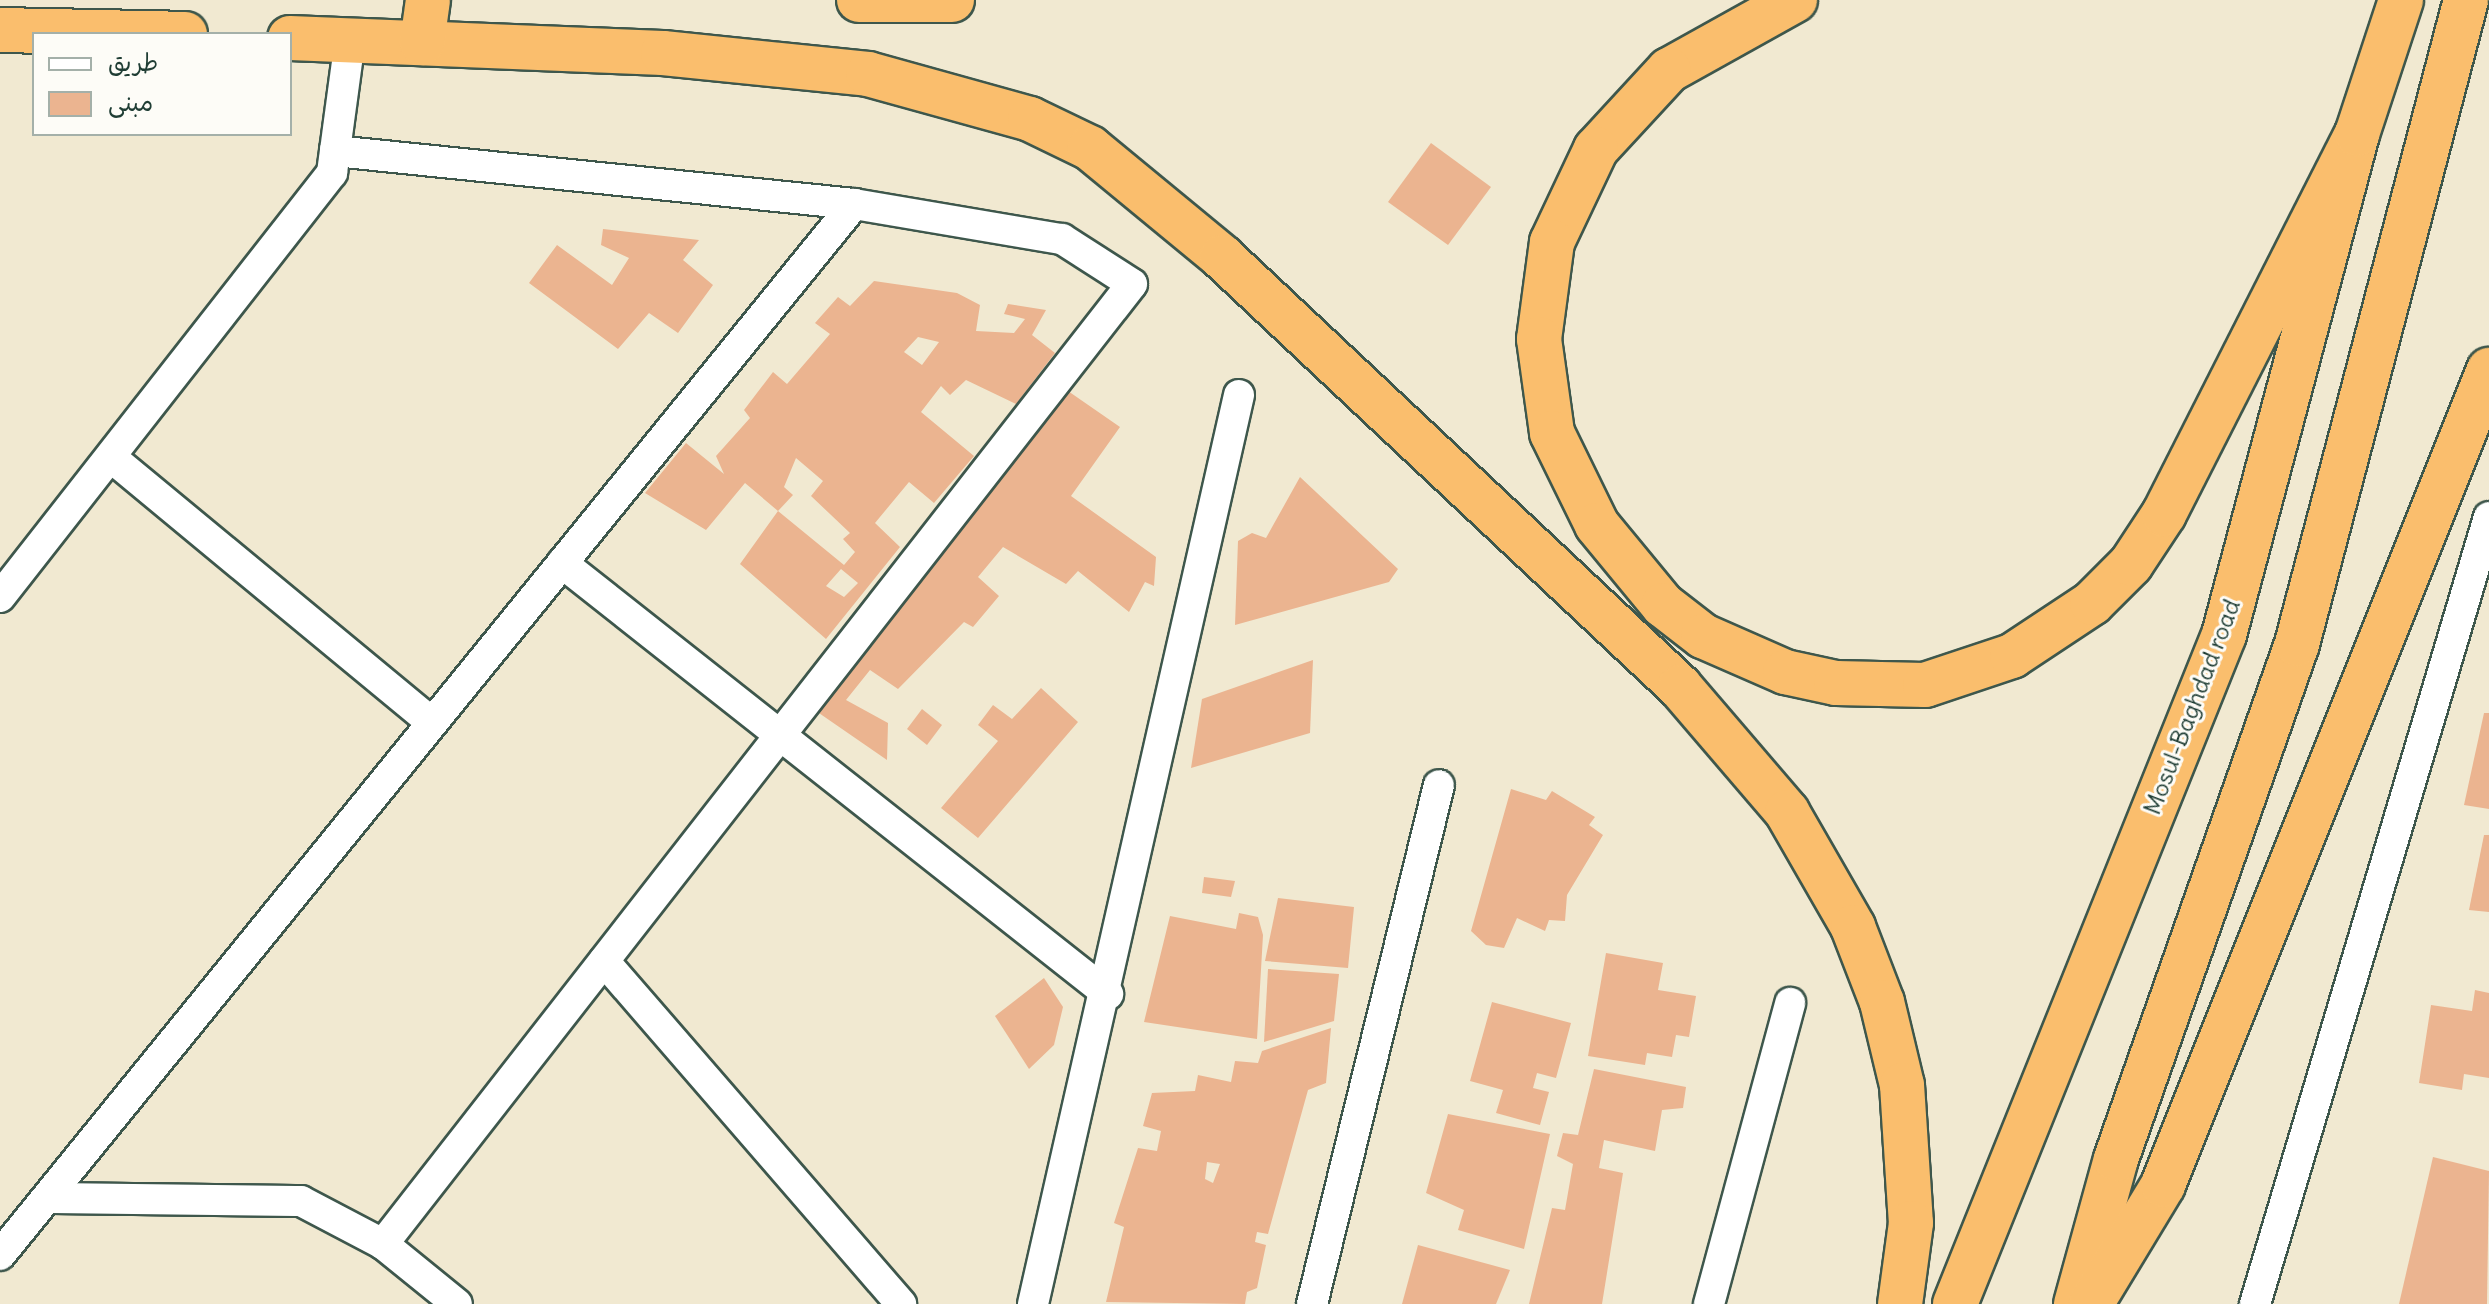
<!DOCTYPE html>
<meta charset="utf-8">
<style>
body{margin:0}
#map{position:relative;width:2489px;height:1304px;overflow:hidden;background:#f1e9d1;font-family:Delius,"Playpen Sans Arabic",sans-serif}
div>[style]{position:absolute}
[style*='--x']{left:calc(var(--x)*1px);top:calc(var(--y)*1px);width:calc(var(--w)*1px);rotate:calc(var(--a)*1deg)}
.building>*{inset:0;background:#ebb490}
.roads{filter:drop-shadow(2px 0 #3e574c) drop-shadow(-2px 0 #3e574c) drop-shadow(0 2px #3e574c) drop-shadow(0 -2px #3e574c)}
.minor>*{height:30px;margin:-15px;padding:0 15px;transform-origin:15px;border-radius:15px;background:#fff}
.trunk>*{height:44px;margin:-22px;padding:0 22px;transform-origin:22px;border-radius:22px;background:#fabe6d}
span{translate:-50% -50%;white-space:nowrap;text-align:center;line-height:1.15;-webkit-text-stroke:6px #fdfcf7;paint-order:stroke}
.street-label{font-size:24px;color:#1f3d34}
.legend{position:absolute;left:32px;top:32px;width:260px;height:104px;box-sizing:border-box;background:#fdfcf7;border:2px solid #a4b0a9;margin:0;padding:10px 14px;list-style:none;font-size:24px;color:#1f3d34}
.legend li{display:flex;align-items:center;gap:16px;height:40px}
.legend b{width:40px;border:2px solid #a4b0a9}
</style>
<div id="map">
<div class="building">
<i style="clip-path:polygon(1431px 143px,1491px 187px,1448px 245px,1388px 202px)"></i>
<i style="clip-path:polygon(603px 229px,699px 240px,683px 260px,713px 285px,678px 333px,649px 313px,618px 349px,529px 283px,557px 245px,612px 285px,629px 258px,601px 245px)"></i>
<i style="clip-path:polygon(evenodd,874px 281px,957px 293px,980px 305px,976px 331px,1014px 333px,1025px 319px,1004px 314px,1008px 304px,1046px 310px,1032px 335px,1055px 353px,1016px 404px,966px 380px,950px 395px,941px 386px,921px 412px,974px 456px,934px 503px,909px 482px,875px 523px,900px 547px,826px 639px,740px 564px,778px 511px,844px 565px,855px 552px,843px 539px,850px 533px,811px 496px,823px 481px,796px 458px,784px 487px,793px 495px,778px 511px,745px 483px,706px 530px,645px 493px,686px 443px,724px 474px,716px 456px,750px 418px,744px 410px,773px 372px,787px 384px,830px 334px,815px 323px,838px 297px,850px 306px,874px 281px,875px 298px,918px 337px,939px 342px,922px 365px,904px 352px,918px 337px,875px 298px,874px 281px,841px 569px,858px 583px,844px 597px,826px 586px,841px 569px)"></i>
<i style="clip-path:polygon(1068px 391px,1120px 427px,1071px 496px,1156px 557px,1154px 586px,1145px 582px,1129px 612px,1078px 571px,1066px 584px,1003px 547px,978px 577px,999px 596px,973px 627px,964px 622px,898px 689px,870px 670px,846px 700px,888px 723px,887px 760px,816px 711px)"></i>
<i style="clip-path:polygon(1300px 477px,1398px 569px,1389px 582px,1235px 625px,1238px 541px,1252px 533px,1266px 538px)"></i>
<i style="clip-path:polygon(1313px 660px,1310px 733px,1191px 768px,1202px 699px)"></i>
<i style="clip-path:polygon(1041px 688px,1078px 722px,978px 838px,941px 808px,998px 741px,978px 725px,993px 705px,1012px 719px)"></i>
<i style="clip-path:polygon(922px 709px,942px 725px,927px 745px,907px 729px)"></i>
<i style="clip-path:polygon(2484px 713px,2489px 713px,2489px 809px,2464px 805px)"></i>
<i style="clip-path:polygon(1511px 789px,1546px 800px,1552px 791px,1595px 817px,1589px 825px,1603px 835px,1567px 895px,1565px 921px,1549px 920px,1545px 931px,1517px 918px,1504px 948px,1486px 945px,1471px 931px)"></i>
<i style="clip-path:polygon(2484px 835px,2489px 835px,2489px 912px,2469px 910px)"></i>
<i style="clip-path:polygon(1204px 877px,1235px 881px,1231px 897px,1202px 893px)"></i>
<i style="clip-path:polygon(1278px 898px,1354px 907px,1348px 968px,1265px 961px)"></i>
<i style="clip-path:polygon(1239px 913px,1258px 917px,1263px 935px,1257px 1039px,1144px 1022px,1170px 916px,1236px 929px)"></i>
<i style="clip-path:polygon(1606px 953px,1663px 963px,1658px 990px,1696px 996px,1689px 1037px,1676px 1035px,1672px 1057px,1647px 1053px,1645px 1065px,1588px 1056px)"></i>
<i style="clip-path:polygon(1268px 969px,1339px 974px,1334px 1021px,1264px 1042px)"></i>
<i style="clip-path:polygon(1044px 978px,1063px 1007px,1054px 1045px,1029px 1069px,995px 1016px)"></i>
<i style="clip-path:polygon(2475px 990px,2489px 993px,2489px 1078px,2464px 1074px,2462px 1090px,2419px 1083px,2431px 1005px,2472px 1011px)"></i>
<i style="clip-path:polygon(1492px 1002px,1571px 1023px,1556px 1078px,1537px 1073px,1533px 1088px,1549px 1092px,1540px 1125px,1496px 1113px,1503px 1090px,1470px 1081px)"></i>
<i style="clip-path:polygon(evenodd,1331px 1028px,1326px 1083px,1308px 1090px,1268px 1234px,1257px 1232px,1255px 1242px,1266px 1245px,1257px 1288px,1247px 1292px,1245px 1304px,1106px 1302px,1124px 1227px,1114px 1223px,1138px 1148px,1157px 1151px,1161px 1131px,1143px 1126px,1152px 1093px,1195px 1091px,1198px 1075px,1231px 1082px,1235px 1061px,1258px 1063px,1262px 1051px,1331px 1028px,1207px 1162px,1220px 1164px,1213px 1183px,1205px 1179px,1207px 1162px)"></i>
<i style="clip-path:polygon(1594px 1069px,1686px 1087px,1683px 1108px,1662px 1110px,1655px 1151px,1604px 1140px,1599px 1168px,1623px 1173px,1602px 1304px,1529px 1304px,1552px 1208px,1565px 1210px,1573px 1164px,1557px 1156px,1563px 1133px,1578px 1135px)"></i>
<i style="clip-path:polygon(1448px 1114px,1550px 1134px,1524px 1249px,1458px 1230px,1464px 1210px,1426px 1193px)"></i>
<i style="clip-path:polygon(2433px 1157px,2489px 1171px,2487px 1304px,2399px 1304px)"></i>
<i style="clip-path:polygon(1418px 1245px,1510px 1270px,1496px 1304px,1402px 1304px)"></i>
</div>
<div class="roads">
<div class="minor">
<i style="--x:335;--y:151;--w:522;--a:5.83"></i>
<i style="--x:854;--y:204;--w:211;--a:9.6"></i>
<i style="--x:1062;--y:239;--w:83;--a:32.7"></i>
<i style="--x:1132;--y:284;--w:1218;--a:127.96"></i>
<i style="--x:112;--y:458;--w:415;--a:39.6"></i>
<i style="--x:562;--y:563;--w:696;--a:38.29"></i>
<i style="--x:0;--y:597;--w:539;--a:-51.94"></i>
<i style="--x:332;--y:173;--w:134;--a:-82.3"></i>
<i style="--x:604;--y:961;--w:454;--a:49.1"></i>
<i style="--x:47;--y:1198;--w:254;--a:0.7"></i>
<i style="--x:301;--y:1201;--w:93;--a:27.7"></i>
<i style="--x:383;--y:1244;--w:95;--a:39"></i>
<i style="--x:0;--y:1255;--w:1354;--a:-50.9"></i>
<i style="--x:1033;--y:1304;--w:932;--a:-77.23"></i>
<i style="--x:1312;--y:1304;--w:534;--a:-76.25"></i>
<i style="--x:1709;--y:1304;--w:312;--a:-74.9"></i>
<i style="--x:2255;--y:1304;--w:821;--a:-73.44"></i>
</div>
<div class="trunk">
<i style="--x:859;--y:0;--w:93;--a:0"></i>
<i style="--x:1795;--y:0;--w:144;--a:150.9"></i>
<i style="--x:1669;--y:70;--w:108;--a:132.7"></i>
<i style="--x:1596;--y:149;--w:103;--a:115.3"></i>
<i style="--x:1552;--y:242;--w:98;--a:97.6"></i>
<i style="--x:1539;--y:339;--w:95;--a:82.1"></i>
<i style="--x:1552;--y:433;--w:102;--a:63.9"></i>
<i style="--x:1597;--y:525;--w:104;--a:50.5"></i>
<i style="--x:1663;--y:605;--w:51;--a:37.8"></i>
<i style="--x:1703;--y:636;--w:90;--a:23.7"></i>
<i style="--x:1785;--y:672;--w:52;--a:12.2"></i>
<i style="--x:1836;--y:683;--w:89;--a:1.3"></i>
<i style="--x:1925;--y:685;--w:92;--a:-18.4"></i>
<i style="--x:2012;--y:656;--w:96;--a:-33.5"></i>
<i style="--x:2092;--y:603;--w:55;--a:-45"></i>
<i style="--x:2131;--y:564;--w:60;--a:-56.6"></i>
<i style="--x:2164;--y:514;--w:426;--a:-63.1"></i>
<i style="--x:0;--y:30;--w:185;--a:1.2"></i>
<i style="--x:290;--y:38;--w:373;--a:2.3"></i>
<i style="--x:663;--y:53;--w:206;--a:5.8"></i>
<i style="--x:868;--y:74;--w:168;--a:15.5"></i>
<i style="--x:1030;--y:119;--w:67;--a:25.8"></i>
<i style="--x:1090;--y:148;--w:171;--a:39.5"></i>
<i style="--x:1222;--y:257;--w:628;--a:43.19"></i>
<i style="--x:1680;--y:687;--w:165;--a:49.4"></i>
<i style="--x:1787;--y:812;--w:133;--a:60.1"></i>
<i style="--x:1853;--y:927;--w:80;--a:68.9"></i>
<i style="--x:1882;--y:1002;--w:85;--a:76.5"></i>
<i style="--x:1902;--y:1085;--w:138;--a:86.3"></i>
<i style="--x:1911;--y:1223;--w:82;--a:97.7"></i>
<i style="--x:422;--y:43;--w:43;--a:-82.1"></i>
<i style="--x:1955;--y:1304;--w:721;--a:-68.1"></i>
<i style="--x:2224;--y:635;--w:518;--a:-75.13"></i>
<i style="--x:2357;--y:134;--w:141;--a:-71.8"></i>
<i style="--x:2076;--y:1304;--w:150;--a:-74.6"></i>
<i style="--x:2116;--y:1159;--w:546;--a:-70.64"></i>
<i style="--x:2297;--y:644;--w:666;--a:-75.3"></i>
<i style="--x:2091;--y:1304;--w:139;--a:-58.8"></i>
<i style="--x:2163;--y:1185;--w:878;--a:-68.2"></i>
</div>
</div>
<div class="street-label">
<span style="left:2192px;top:707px;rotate:-69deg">Mosul-Baghdad road</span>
</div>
<ul class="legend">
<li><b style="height:10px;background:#fff"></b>طريق</li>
<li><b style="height:22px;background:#ebb490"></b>مبنى</li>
</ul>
</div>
